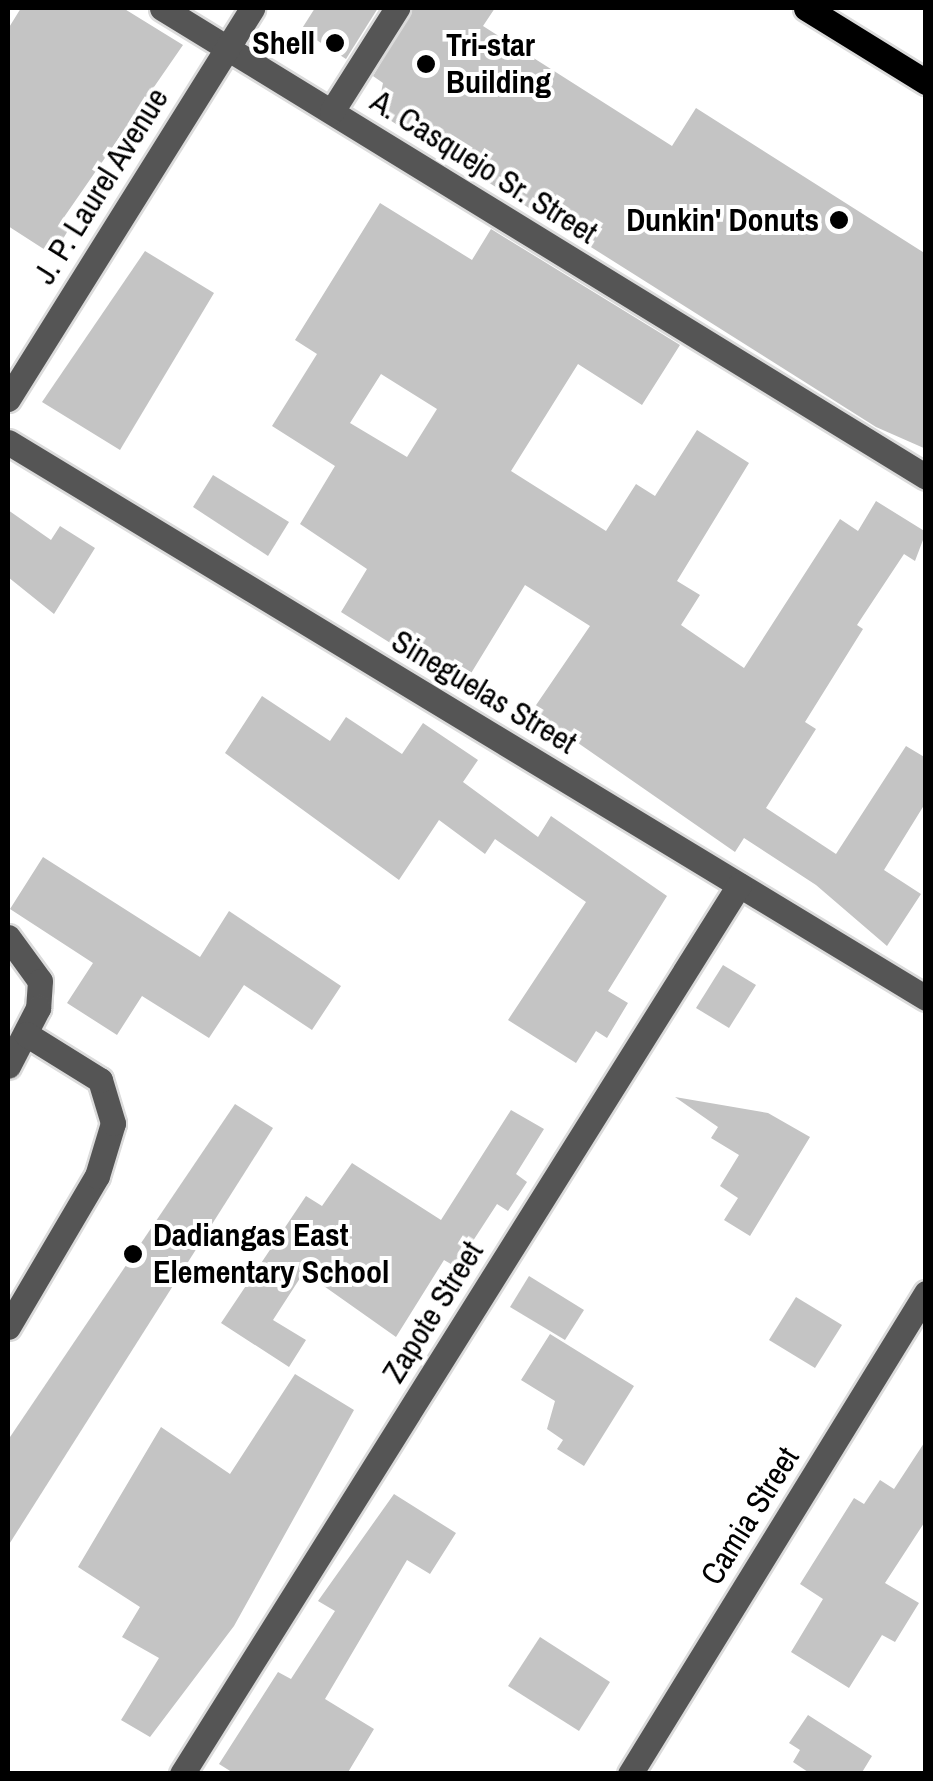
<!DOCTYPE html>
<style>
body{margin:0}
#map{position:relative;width:933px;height:1781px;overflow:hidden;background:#fff;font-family:"Archivo Narrow",sans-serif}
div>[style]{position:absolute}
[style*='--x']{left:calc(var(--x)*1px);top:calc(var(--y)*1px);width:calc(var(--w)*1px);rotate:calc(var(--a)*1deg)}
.building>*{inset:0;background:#c4c4c4}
.roads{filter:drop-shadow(2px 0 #dbdbdb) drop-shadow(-2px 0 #dbdbdb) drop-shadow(0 2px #dbdbdb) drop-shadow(0 -2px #dbdbdb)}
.minor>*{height:25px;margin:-12.5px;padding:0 12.5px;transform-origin:12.5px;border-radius:12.5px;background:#555}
.major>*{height:25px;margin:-12.5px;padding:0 12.5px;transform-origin:12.5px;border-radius:12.5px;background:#000}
.dots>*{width:28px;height:28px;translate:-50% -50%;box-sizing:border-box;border:5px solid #fff;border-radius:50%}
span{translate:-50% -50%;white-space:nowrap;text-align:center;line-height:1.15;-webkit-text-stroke:8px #fff;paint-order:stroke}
.poi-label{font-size:32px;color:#000;font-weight:700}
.right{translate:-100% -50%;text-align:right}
.left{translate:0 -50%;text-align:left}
.street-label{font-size:32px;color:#000}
.frame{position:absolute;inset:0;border:10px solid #000;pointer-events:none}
</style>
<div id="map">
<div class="building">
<i style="clip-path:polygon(21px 8px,123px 8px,183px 45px,60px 223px,69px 229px,53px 255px,8px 226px,8px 29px)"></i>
<i style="clip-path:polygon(315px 8px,378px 8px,346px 59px,301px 30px)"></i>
<i style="clip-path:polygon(413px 8px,495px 8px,483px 26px,672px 146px,696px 108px,926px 254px,926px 449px,876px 427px,377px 112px,383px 83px,373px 76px)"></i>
<i style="clip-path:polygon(evenodd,380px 203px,472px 260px,491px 229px,680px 345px,642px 405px,578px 364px,511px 471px,606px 531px,636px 484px,655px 496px,697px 430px,749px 463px,677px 581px,700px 595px,681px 625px,744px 668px,840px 519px,858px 531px,876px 501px,926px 532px,915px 561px,904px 554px,857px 625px,863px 629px,805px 722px,816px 729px,766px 808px,836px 854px,906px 746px,926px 758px,926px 802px,884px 870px,921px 894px,887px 946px,816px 885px,744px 838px,735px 852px,532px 711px,590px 626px,525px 585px,462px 688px,341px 612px,367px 569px,300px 524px,335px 466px,272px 426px,317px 354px,295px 340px,380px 203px,381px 374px,437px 409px,407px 457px,350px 423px,381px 374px)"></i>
<i style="clip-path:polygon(145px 251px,214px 293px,120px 450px,42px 402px)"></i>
<i style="clip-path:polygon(213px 475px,289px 522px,268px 556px,193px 507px)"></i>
<i style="clip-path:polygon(8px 510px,51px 540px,60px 526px,95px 548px,54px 614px,8px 577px)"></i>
<i style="clip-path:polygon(262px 696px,330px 741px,346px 717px,402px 754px,423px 723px,478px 760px,463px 782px,538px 837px,551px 816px,667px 896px,608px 991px,628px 1003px,607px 1038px,596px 1031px,576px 1063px,508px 1020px,586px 902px,495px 839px,485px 854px,439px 820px,399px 880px,225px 753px)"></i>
<i style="clip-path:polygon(43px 857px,200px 957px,229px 911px,341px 986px,312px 1030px,244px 985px,209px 1038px,142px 996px,117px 1035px,67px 1003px,93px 963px,10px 909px)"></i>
<i style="clip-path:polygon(723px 965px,756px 985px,729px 1028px,696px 1008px)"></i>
<i style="clip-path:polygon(675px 1097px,768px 1113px,810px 1137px,750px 1236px,724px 1220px,738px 1198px,720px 1186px,739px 1155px,711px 1138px,718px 1127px)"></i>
<i style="clip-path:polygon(235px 1104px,273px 1128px,8px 1546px,8px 1440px)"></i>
<i style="clip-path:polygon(511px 1110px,544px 1129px,516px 1174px,527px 1182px,508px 1211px,497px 1204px,456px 1267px,444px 1260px,396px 1337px,304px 1272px,273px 1320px,306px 1340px,289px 1367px,221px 1323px,306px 1196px,322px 1206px,352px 1163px,441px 1220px)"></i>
<i style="clip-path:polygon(529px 1276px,584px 1310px,565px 1340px,510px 1307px)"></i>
<i style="clip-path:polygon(796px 1297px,842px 1325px,815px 1368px,769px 1340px)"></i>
<i style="clip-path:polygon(550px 1334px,634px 1386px,584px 1466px,557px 1449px,563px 1440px,547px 1429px,555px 1401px,521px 1380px)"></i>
<i style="clip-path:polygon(295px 1374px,354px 1410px,234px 1626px,150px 1737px,121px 1720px,159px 1658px,122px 1637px,140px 1607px,78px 1567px,161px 1427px,230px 1474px)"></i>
<i style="clip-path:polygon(926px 1440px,926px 1520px,885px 1583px,919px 1603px,895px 1642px,882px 1635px,849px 1688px,791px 1652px,823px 1599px,800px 1584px,854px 1498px,864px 1504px,880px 1480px,894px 1489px)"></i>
<i style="clip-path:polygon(394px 1494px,456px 1533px,430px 1574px,407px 1560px,325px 1699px,374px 1729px,347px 1774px,235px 1774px,219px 1764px,278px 1672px,291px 1679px,335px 1611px,318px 1601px)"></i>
<i style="clip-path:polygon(540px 1637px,610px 1682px,579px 1731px,508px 1686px)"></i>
<i style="clip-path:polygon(808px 1715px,872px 1756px,861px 1774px,811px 1774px,793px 1762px,800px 1750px,789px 1743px)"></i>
</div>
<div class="roads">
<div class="minor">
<i style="--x:162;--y:8;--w:896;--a:31.54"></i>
<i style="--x:332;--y:111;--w:122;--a:-57.7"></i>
<i style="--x:8;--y:399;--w:461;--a:-58"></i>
<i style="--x:8;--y:442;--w:1073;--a:31.2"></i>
<i style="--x:8;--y:937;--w:54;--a:54"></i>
<i style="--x:40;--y:981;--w:27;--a:94"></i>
<i style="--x:38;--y:1008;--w:65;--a:117.3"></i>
<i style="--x:8;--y:1327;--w:175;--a:-59.5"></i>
<i style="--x:97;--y:1176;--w:55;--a:-73.2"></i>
<i style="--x:113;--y:1123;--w:45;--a:-106.8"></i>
<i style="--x:100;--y:1080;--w:87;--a:-148.1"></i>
<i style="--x:182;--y:1774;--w:1049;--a:-57.93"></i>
<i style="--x:630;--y:1774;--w:565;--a:-58.39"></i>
</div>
<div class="major">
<i style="--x:806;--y:8;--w:141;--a:31.7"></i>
</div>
</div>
<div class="dots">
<i style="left:335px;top:43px;background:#000"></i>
<i style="left:426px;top:64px;background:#000"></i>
<i style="left:839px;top:220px;background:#000"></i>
<i style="left:133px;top:1254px;background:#000"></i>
</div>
<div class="poi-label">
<span class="right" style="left:315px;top:43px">Shell</span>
<span class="left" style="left:446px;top:64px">Tri-star<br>Building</span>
<span class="right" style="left:819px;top:220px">Dunkin' Donuts</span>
<span class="left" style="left:153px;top:1254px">Dadiangas East<br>Elementary School</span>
</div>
<div class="street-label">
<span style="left:484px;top:167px;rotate:32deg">A. Casquejo Sr. Street</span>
<span style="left:101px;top:186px;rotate:-58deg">J. P. Laurel Avenue</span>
<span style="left:484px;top:692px;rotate:31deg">Sineguelas Street</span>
<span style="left:433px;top:1312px;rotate:-58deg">Zapote Street</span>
<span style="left:750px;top:1516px;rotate:-58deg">Camia Street</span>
</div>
<div class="frame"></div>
</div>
